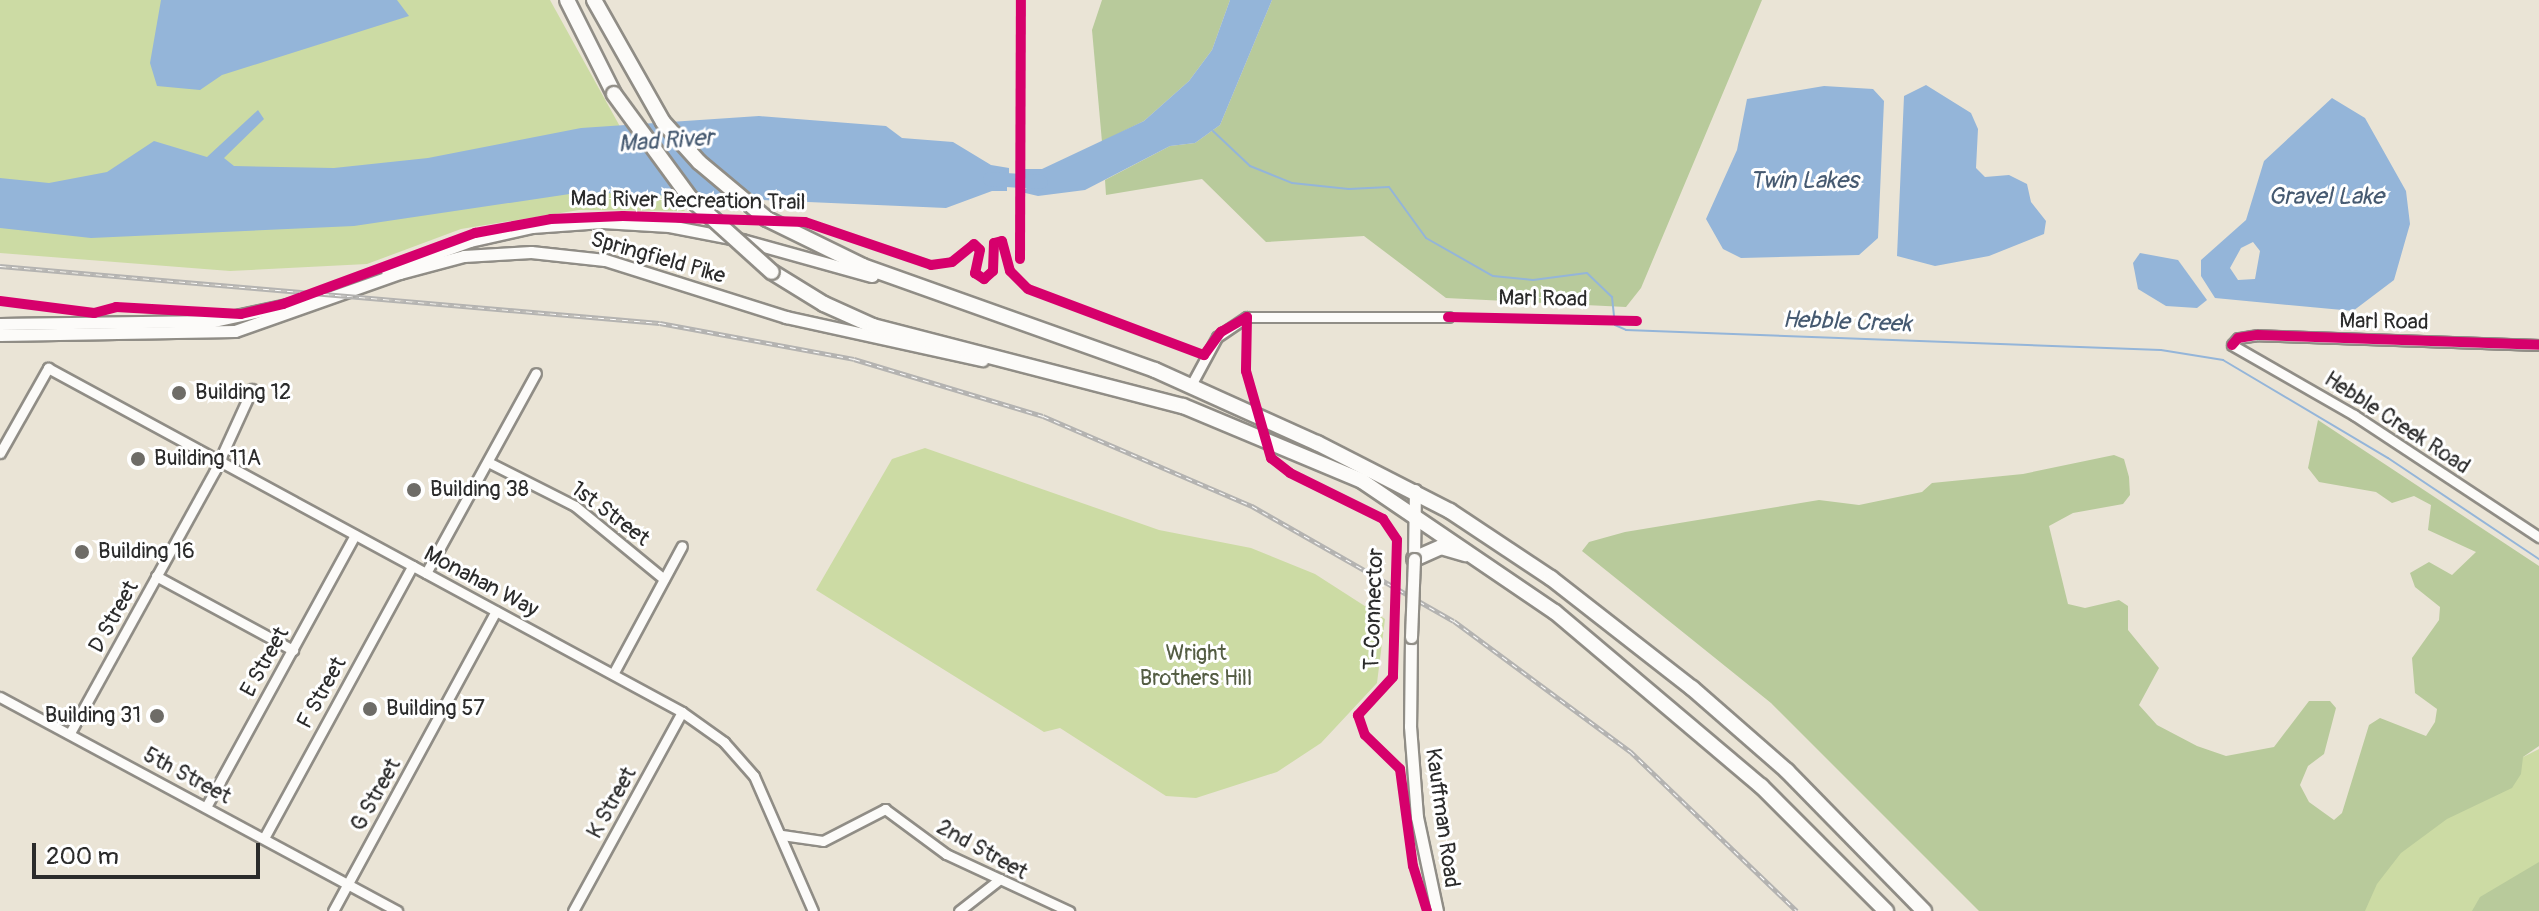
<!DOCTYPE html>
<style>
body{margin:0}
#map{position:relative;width:2539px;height:911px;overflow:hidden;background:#eae4d6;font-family:Pangolin,sans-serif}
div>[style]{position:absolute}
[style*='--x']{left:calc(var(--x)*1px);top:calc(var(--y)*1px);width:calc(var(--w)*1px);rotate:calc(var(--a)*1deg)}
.green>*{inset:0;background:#ccdba4}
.forest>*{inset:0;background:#b8ca9b}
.water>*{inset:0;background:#94b5d9}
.stream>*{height:2px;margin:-1px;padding:0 1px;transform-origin:1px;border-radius:1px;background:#94b5d9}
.river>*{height:14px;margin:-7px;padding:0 7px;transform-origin:7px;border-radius:7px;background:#94b5d9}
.roads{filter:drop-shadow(2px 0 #908d86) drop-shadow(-2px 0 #908d86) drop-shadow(0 2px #908d86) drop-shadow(0 -2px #908d86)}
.minor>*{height:9px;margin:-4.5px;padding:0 4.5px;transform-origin:4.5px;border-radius:4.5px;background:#fcfbf9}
.major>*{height:11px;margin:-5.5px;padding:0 5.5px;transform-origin:5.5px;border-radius:5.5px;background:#fcfbf9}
.highway>*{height:14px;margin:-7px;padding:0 7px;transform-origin:7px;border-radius:7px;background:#fcfbf9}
.rail>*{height:5px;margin-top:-2.5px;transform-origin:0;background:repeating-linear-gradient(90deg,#fff 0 6px,#b4b3b1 0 12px);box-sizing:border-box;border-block:2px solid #b4b3b1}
.bridges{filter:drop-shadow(2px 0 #908d86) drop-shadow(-2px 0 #908d86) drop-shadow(0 2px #908d86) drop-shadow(0 -2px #908d86)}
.major-bridge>*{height:11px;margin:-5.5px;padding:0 5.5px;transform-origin:5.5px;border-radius:5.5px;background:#fcfbf9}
.highway-bridge>*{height:14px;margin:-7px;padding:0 7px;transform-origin:7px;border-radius:7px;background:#fcfbf9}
.cycleway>*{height:10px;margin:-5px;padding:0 5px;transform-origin:5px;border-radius:5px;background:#d6006c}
.dots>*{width:22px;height:22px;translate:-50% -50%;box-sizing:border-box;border:4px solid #fff;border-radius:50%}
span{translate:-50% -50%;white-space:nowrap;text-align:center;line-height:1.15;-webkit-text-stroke:6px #fff;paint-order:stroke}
.street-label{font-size:22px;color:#2b2b2b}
.poi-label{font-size:22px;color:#2b2b2b}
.left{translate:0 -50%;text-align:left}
.right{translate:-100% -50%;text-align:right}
.park-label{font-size:22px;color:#545d43}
.water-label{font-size:24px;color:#465a71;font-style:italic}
.scale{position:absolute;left:32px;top:843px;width:228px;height:36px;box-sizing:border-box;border:4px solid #2b2b2b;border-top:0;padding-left:10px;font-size:24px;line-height:28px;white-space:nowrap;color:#2b2b2b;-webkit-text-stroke:6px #fff;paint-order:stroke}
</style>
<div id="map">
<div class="green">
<i style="clip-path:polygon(0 0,550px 0,623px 132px,685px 211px,579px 210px,461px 229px,367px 264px,230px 271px,0 253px)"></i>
<i style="clip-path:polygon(925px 448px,1159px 530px,1251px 548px,1315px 574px,1385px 619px,1377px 683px,1321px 743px,1277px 772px,1196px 798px,1166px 796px,1060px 728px,1044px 732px,816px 590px,892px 459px)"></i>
<i style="clip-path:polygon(2539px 749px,2539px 911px,2320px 911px,2462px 788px)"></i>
</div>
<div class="forest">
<i style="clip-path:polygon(1102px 0,1230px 0,1212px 50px,1189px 81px,1144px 121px,1102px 142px,1092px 30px)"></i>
<i style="clip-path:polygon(1272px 0,1762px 0,1641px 288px,1626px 307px,1446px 298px,1364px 236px,1266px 242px,1202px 179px,1106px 195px,1105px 180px,1170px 146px,1195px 143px,1220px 125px)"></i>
<i style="clip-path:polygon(2318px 420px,2539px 566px,2539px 746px,2523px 757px,2521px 774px,2512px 788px,2447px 819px,2401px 853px,2377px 884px,2365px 911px,1979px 911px,1771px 703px,1582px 551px,1589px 542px,1625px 532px,1819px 500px,1859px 505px,1922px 492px,1932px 483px,2023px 474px,2114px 455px,2124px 459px,2129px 477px,2130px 495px,2123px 504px,2073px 513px,2049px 526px,2068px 604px,2085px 608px,2119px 600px,2128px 606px,2128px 630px,2159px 668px,2139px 705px,2157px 725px,2197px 746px,2226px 756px,2274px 747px,2309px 701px,2330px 701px,2336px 708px,2324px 754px,2308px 766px,2300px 785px,2309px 802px,2334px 820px,2342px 813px,2369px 725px,2380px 718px,2426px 736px,2435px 722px,2437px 709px,2415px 693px,2412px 658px,2439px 620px,2440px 607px,2415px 587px,2410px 573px,2429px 562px,2452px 575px,2476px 552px,2428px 530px,2431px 505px,2414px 496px,2392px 503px,2376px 492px,2319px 482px,2308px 468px)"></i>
<i style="clip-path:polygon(2539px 862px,2539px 911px,2472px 911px,2480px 897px)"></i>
</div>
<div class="water">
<i style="clip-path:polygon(161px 0,397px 0,409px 16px,222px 75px,200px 90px,157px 86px,150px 63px)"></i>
<i style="clip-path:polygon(1230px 0,1272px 0,1220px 125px,1195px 143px,1170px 146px,1085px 190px,1038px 196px,1021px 192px,1030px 186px,1023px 184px,1031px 177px,1023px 175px,1023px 169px,1042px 169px,1144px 121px,1189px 81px,1212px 50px)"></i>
<i style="clip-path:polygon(1926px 85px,1971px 113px,1978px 129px,1976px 168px,1985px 177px,2009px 175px,2027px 184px,2031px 202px,2046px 221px,2044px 234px,1989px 256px,1935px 266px,1897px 256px,1904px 96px)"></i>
<i style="clip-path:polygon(1824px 86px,1873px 89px,1884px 101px,1878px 238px,1859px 255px,1741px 258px,1723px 249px,1706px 219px,1737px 150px,1747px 99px)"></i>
<i style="clip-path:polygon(evenodd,2332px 98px,2365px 118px,2406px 191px,2410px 224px,2394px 280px,2353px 311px,2215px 298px,2201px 276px,2201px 260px,2246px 220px,2264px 161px,2332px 98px,2253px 242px,2260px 251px,2255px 279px,2238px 280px,2230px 268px,2241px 248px,2253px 242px)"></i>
<i style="clip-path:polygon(258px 110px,264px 119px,224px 158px,234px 166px,334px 168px,428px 158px,581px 128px,759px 116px,886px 126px,902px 138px,953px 142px,991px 165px,1009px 168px,1009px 174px,999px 174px,1008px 182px,998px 184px,1007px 187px,1007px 191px,992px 191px,946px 208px,583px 192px,354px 226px,91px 238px,0 228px,0 178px,49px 183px,107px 172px,154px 141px,207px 157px)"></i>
<i style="clip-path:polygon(2140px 253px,2178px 260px,2207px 300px,2197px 308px,2166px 306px,2138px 289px,2133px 263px)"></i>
</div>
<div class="stream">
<i style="--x:1213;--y:131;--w:51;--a:43.4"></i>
<i style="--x:1250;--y:166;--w:45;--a:22"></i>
<i style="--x:1292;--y:183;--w:57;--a:6"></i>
<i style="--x:1349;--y:189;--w:40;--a:-2.9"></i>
<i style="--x:1389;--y:187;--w:63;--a:54"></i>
<i style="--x:1426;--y:238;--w:77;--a:29.6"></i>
<i style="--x:1493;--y:276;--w:40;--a:5.7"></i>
<i style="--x:1533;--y:280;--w:54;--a:-7.4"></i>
<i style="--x:1587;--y:273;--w:35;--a:44"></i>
<i style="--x:1612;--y:297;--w:28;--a:84"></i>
<i style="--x:1615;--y:325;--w:12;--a:24"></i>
<i style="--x:1626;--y:330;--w:535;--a:2.14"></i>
<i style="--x:2161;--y:350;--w:63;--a:9.2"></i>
<i style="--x:2223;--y:360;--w:192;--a:30.7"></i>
<i style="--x:2388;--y:458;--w:182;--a:33.8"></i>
</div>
<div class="river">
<i style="--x:990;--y:179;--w:51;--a:3.4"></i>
</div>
<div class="roads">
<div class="minor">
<i style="--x:2539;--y:345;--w:281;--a:-178"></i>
<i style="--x:2258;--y:335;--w:20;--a:171"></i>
<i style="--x:2238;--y:338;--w:9;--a:131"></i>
<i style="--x:2232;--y:345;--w:141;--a:29.8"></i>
<i style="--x:2354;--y:415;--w:222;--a:33.4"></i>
<i style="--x:1190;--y:387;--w:57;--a:-61.6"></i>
<i style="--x:1217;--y:337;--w:36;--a:-34"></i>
<i style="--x:1247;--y:317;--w:201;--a:0"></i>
<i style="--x:0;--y:453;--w:98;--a:-60.5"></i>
<i style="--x:48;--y:368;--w:721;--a:28.48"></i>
<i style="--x:682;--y:712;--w:52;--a:35.5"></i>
<i style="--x:724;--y:742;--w:45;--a:48.6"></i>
<i style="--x:754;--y:776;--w:147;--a:66.4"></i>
<i style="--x:488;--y:462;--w:97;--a:26.8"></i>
<i style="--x:575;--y:506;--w:115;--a:39.4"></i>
<i style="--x:426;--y:573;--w:228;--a:-61.2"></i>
<i style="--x:156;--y:576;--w:156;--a:28.4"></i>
<i style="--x:613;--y:674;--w:145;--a:-61.7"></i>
<i style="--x:0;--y:697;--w:451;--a:28.3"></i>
<i style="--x:70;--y:733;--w:300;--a:-61.1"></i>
<i style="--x:215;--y:470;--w:89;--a:-65.4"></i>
<i style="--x:206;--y:807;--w:310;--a:-61.3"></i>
<i style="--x:782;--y:835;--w:41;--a:8.3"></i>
<i style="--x:823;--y:841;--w:70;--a:-27.3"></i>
<i style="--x:885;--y:809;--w:76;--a:36.4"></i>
<i style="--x:946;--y:854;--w:136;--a:24.9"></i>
<i style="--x:264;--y:838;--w:310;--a:-61.4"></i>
<i style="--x:333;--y:911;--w:341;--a:-61.5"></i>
<i style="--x:573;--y:911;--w:227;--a:-61.3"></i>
<i style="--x:959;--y:911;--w:52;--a:-38"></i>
</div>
<div class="major">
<i style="--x:387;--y:271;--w:88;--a:-19.9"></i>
<i style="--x:470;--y:241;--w:64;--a:-12.7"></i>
<i style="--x:532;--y:227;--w:70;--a:-4.1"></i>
<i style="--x:602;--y:222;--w:67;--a:3.4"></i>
<i style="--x:669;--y:226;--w:74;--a:10.9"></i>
<i style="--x:742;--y:240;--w:135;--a:15.5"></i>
<i style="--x:0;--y:324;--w:213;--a:-0.8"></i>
<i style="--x:213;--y:321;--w:104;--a:-12.2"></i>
<i style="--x:0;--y:335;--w:235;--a:-1"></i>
<i style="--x:235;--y:331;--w:175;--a:-19.4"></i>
<i style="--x:400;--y:273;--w:66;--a:-14.9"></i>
<i style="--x:464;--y:256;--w:67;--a:-3.4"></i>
<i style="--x:531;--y:252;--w:74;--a:6.2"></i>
<i style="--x:605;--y:260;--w:190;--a:17.5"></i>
<i style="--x:786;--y:317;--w:201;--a:12.4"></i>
<i style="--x:1414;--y:559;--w:69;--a:-89.2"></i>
<i style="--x:1411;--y:637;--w:89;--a:90.6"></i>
<i style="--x:1410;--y:726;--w:91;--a:85.6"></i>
<i style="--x:1417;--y:817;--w:96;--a:78"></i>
</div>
<div class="highway">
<i style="--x:567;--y:0;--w:105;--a:63.4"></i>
<i style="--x:594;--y:0;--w:140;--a:60.5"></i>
<i style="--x:663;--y:122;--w:54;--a:48"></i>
<i style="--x:699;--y:162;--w:89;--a:40"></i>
<i style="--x:767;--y:219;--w:107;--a:26.1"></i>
<i style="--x:863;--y:266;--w:310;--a:19.6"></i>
<i style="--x:1155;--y:370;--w:178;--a:24.3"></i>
<i style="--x:1317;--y:443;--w:149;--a:27.1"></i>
<i style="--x:1450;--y:511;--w:121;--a:33.6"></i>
<i style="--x:1551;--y:578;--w:179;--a:38"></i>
<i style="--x:1692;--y:688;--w:126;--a:41.1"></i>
<i style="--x:1787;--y:771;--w:196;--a:45.6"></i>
<i style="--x:772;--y:272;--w:61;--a:31.6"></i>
<i style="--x:824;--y:304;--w:54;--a:24.2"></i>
<i style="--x:873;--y:326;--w:320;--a:14.5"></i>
<i style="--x:1183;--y:406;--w:194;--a:22.7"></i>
<i style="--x:1362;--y:481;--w:233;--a:34.2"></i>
<i style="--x:1555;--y:612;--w:270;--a:40.2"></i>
<i style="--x:1761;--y:786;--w:177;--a:45"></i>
<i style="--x:1414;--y:559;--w:30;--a:-24"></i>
<i style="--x:1441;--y:547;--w:26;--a:16"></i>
</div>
</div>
<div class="rail">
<i style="--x:0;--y:266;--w:662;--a:4.94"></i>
<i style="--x:660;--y:323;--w:197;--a:10.5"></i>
<i style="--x:854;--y:359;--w:197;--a:16.8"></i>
<i style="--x:1043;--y:416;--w:228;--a:23.3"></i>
<i style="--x:1252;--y:506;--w:232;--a:29.7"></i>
<i style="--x:1454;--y:621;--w:219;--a:36.5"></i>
<i style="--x:1630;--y:751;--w:231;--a:43.8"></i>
</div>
<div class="bridges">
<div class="major-bridge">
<i style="--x:1411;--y:637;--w:78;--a:-87.8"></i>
</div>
<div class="highway-bridge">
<i style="--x:614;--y:94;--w:129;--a:53.8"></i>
<i style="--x:690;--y:198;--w:110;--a:42.1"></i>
</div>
</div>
<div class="cycleway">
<i style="--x:1020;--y:259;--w:259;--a:-89.8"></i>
<i style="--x:0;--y:301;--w:95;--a:7.3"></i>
<i style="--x:94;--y:313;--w:23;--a:-15"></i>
<i style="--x:116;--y:307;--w:125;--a:3.2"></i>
<i style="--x:241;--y:314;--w:43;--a:-13.4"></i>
<i style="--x:283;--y:304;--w:205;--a:-20.3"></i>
<i style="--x:475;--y:233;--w:77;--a:-10.4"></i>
<i style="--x:551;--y:219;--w:72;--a:-2.4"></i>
<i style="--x:623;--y:216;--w:182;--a:1.9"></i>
<i style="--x:805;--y:222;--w:133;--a:18.8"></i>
<i style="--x:931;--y:265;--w:21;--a:-8"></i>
<i style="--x:952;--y:262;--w:28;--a:-39"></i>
<i style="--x:974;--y:244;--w:8;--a:45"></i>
<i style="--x:980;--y:250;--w:24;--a:102"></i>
<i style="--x:975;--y:273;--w:11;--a:34"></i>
<i style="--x:984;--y:279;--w:12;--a:-42"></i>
<i style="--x:993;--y:271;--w:28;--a:-88"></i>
<i style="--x:994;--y:243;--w:8;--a:-14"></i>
<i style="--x:1002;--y:241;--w:31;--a:75"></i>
<i style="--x:1010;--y:271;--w:25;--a:45"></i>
<i style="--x:1028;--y:289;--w:188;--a:20.6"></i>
<i style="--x:1204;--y:355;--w:29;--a:-54"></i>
<i style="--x:1221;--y:332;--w:30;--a:-30"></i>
<i style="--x:1247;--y:317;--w:54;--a:91.1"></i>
<i style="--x:1246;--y:371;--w:91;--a:74"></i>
<i style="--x:1271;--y:458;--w:24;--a:38"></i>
<i style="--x:1290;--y:473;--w:104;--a:26.3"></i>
<i style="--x:1383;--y:519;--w:25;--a:56"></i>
<i style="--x:1397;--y:540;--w:137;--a:91.7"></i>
<i style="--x:1393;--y:677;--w:52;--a:132.6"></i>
<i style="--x:1358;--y:715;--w:21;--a:71"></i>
<i style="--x:1365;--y:735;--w:49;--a:44.2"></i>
<i style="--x:1400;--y:769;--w:98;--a:82.4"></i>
<i style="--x:1413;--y:866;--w:47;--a:72.7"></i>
<i style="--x:1448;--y:317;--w:189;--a:1.2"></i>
<i style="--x:2232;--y:345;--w:9;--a:-49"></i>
<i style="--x:2238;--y:338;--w:20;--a:-9"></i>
<i style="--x:2258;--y:335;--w:281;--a:2"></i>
</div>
<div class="dots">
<i style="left:179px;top:393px;background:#6e6c67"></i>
<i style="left:138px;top:459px;background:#6e6c67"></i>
<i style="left:414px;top:490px;background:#6e6c67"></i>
<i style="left:82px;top:552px;background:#6e6c67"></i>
<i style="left:370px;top:709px;background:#6e6c67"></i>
<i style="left:157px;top:716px;background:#6e6c67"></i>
</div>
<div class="street-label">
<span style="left:688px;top:201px;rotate:1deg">Mad River Recreation Trail</span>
<span style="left:658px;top:258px;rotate:16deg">Springfield Pike</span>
<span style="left:1543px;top:299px;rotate:1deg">Marl Road</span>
<span style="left:2384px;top:322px;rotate:1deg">Marl Road</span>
<span style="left:2397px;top:423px;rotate:33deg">Hebble Creek Road</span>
<span style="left:610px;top:514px;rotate:37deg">1st Street</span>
<span style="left:481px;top:582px;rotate:28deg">Monahan Way</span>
<span style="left:1374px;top:609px;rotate:-88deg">T-Connector</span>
<span style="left:114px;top:617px;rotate:-61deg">D Street</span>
<span style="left:265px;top:662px;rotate:-61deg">E Street</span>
<span style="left:322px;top:693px;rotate:-61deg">F Street</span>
<span style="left:187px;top:776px;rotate:28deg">5th Street</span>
<span style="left:376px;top:795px;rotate:-61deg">G Street</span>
<span style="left:612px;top:803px;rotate:-61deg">K Street</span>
<span style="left:1442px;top:818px;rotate:82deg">Kauffman Road</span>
<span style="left:982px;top:850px;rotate:29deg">2nd Street</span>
</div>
<div class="poi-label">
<span class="left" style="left:195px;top:393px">Building 12</span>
<span class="left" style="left:154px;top:459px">Building 11A</span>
<span class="left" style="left:430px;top:490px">Building 38</span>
<span class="left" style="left:98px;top:552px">Building 16</span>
<span class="left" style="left:386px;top:709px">Building 57</span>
<span class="right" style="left:141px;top:716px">Building 31</span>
</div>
<div class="park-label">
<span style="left:1196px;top:666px">Wright<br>Brothers Hill</span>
</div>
<div class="water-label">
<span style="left:666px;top:141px;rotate:-4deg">Mad River</span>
<span style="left:1804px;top:181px">Twin Lakes</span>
<span style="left:2326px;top:197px">Gravel Lake</span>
<span style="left:1847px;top:322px;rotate:2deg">Hebble Creek</span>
</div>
<div class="scale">200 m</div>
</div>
